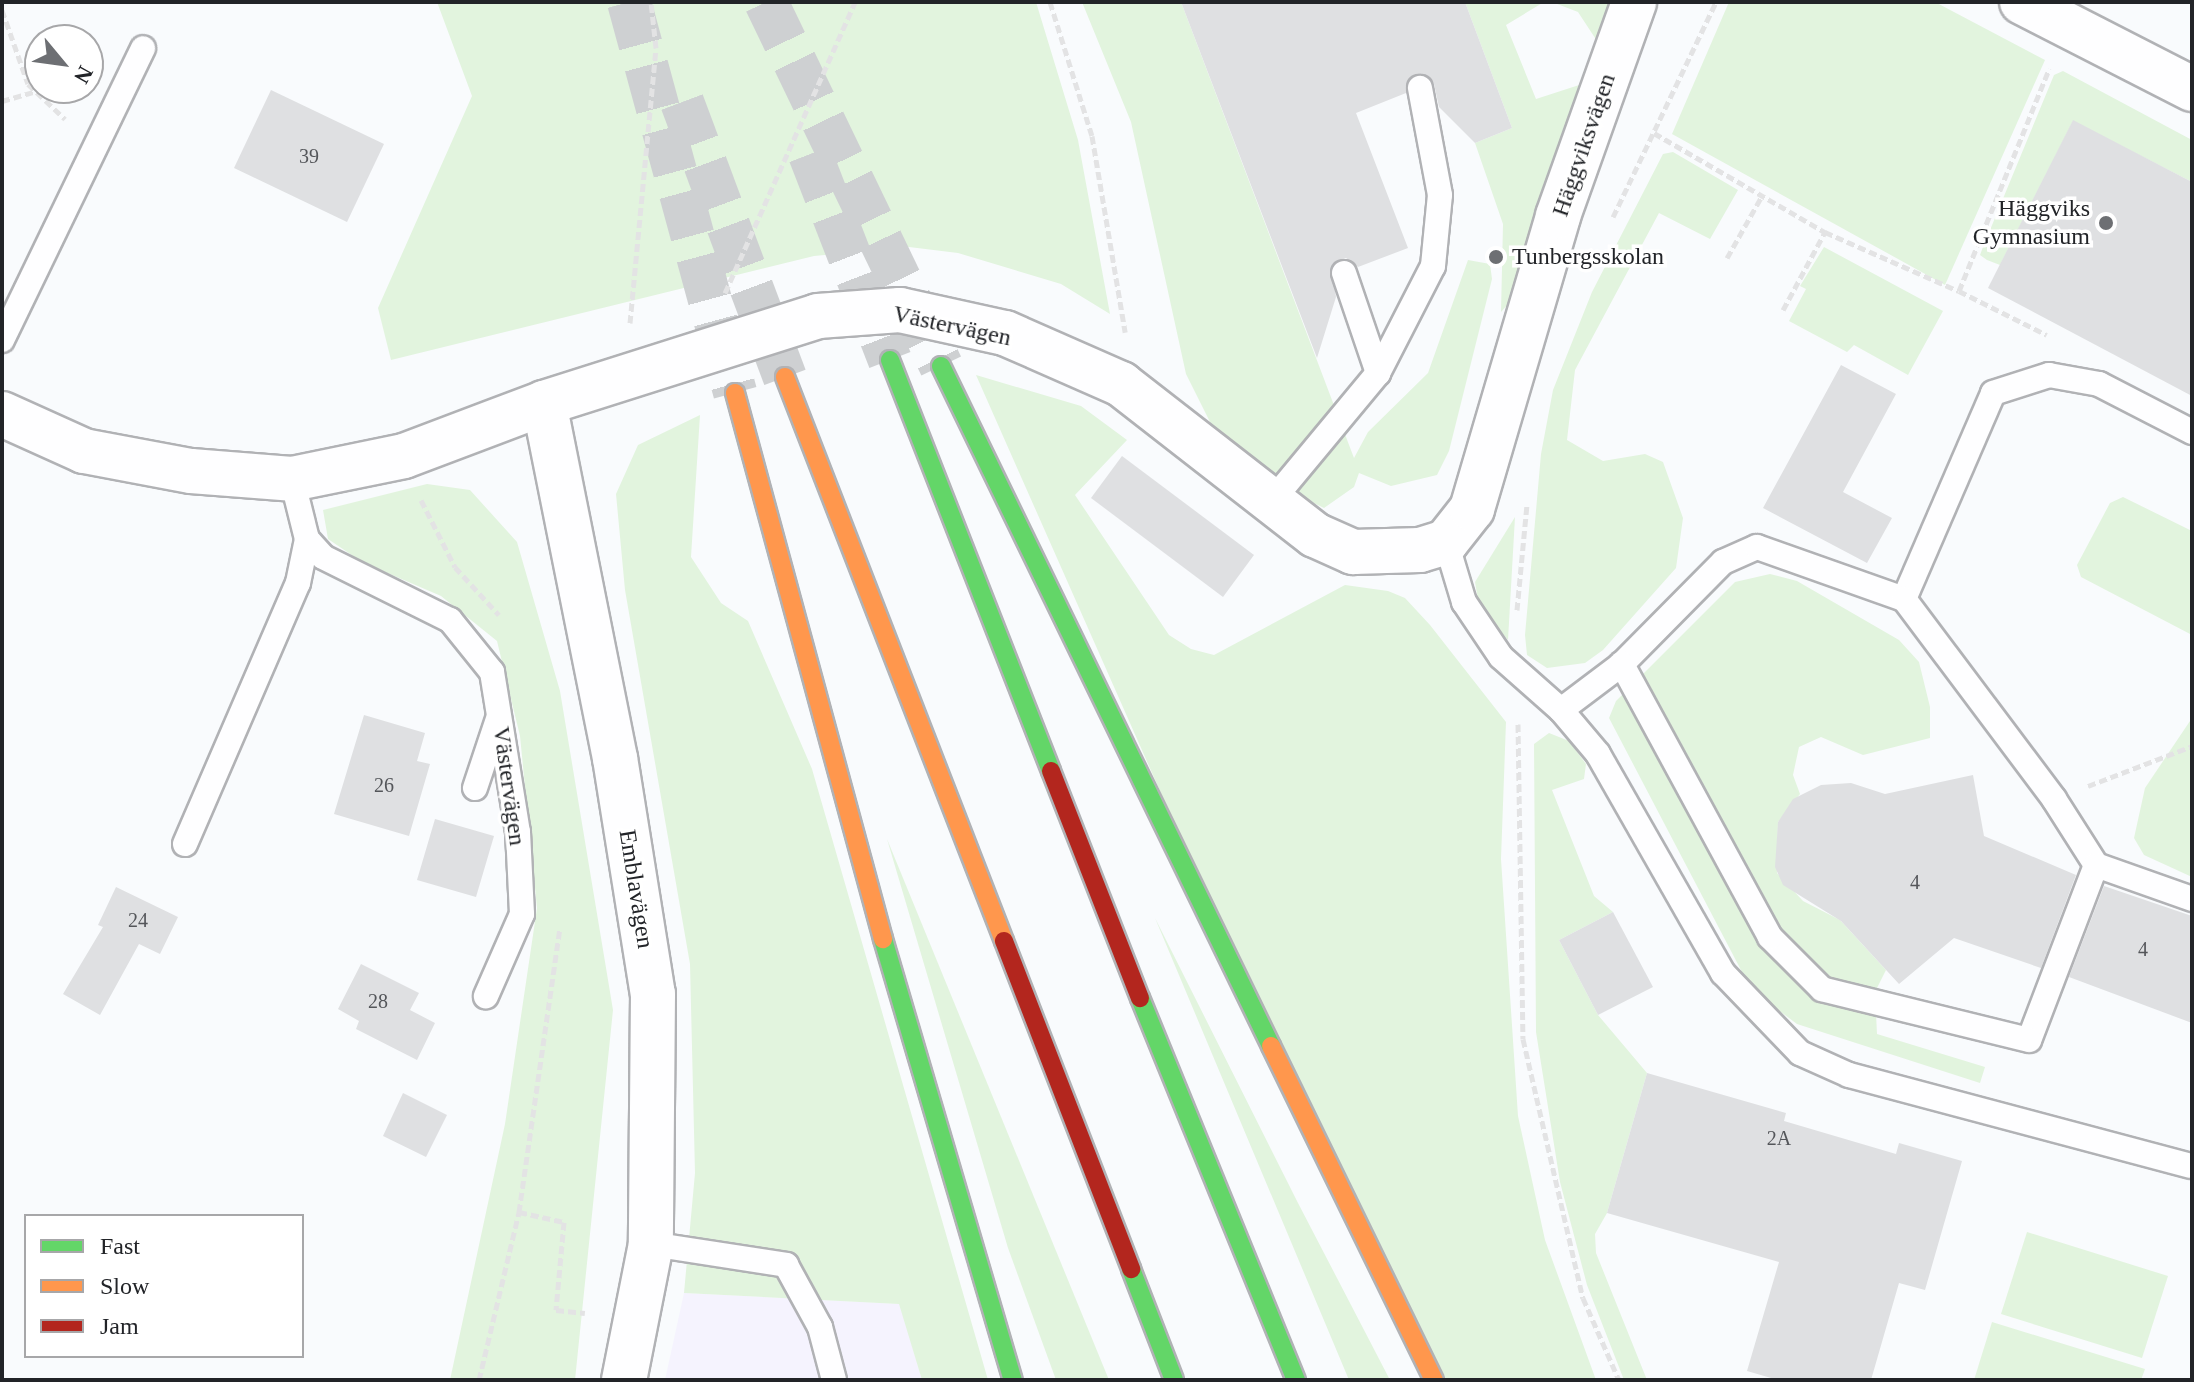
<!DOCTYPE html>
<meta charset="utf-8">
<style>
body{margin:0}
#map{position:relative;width:2194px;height:1382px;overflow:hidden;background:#f9fbfd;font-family:"Times New Roman",serif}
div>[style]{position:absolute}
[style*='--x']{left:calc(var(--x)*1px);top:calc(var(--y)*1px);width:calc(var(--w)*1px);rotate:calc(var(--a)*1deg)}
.commercial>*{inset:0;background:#f5f3fe}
.green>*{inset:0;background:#e2f4de}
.building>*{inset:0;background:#dfe0e2}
.highway-tunnel>*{height:44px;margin-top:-22px;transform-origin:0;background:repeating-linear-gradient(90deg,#ced0d2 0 44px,transparent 0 66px)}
.path>*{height:5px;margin-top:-2.5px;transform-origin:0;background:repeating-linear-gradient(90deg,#e3e3e4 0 8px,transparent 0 12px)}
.roads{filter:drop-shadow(2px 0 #b1b2b5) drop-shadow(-2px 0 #b1b2b5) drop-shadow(0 2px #b1b2b5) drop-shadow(0 -2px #b1b2b5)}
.lane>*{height:24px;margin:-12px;padding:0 12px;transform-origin:12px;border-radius:12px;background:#fefeff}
.street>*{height:44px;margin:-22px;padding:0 22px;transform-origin:22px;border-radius:22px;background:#fefeff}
.fast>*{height:18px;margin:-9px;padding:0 9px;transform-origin:9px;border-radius:9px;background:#63d668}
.slow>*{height:18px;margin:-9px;padding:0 9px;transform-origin:9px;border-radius:9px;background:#ff974d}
.jam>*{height:18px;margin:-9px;padding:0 9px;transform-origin:9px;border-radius:9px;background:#b3261e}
.dots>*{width:22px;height:22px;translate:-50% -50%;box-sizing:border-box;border:4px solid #fff;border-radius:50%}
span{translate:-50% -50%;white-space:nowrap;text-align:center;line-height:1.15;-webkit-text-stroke:7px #fff;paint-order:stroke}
.number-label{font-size:20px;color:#54565a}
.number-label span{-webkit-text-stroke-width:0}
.street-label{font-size:24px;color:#222428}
.poi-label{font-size:24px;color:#222428}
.right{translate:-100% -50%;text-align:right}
.left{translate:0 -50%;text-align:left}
.frame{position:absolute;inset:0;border:4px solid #222428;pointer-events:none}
.legend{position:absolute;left:24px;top:1214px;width:280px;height:144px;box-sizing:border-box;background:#fff;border:2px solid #a7a7a9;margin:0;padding:10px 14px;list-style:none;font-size:24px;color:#222428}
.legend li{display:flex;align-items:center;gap:16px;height:40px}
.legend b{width:40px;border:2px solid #a7a7a9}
.north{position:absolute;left:24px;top:24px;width:80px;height:80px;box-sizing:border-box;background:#fff;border:2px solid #a7a7a9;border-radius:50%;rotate:119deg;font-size:22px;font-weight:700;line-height:32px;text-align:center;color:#222428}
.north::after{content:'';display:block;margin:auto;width:28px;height:36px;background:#6d6f73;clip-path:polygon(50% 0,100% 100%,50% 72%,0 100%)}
</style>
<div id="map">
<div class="commercial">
<i style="clip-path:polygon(684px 1293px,900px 1304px,922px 1380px,665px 1380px)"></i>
</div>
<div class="green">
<i style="clip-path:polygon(437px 2px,1036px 2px,1078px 140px,1110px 314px,1061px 284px,958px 253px,909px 247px,814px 256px,391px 360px,378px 308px,472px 96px)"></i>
<i style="clip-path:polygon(1082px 2px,1181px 2px,1354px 458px,1368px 432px,1428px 373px,1468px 260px,1490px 264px,1492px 279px,1449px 451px,1437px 475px,1391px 486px,1359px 473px,1354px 487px,1324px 508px,1297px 495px,1213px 428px,1186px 374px,1131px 122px)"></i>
<i style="clip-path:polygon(1465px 2px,1544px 2px,1506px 25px,1536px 99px,1610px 75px,1545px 263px,1501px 312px,1503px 224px,1475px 143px,1512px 128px)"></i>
<i style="clip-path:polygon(1552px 2px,1648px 2px,1597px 41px,1578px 12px)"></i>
<i style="clip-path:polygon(1729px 2px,1935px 2px,2045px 60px,1945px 285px,1672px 134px)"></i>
<i style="clip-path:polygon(2063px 71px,2192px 140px,2192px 182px,2073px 121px,2000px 265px,1987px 260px,1980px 255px,1983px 247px,2054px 75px)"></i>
<i style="clip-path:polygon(1673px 152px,1738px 190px,1710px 239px,1659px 213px,1575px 370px,1567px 440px,1603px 461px,1645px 454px,1663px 462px,1683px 518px,1676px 568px,1603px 650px,1585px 663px,1547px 668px,1527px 655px,1525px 635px,1541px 454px,1553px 390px,1592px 292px,1663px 154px)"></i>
<i style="clip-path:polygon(1824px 247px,1943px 311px,1908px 375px,1854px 345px,1847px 352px,1789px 321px,1806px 289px,1800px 286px)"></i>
<i style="clip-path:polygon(976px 375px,1081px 406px,1127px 440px,1075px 495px,1169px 635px,1191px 649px,1214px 655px,1345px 585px,1388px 591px,1405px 598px,1430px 625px,1506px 722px,1501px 859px,1518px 1116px,1545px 1240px,1596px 1380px,1445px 1380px,1322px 1157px)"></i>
<i style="clip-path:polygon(700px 415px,691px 557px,721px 603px,748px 621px,812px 769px,988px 1380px,922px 1380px,899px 1304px,684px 1293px,695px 1173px,690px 964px,625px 590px,616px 494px,638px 445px)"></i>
<i style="clip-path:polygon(427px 484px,470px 490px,517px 542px,560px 691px,613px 1010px,575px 1380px,450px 1380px,505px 1124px,537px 908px,520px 736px,497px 641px,441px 596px,362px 562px,328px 539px,323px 510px)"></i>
<i style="clip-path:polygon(2123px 497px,2192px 531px,2192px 635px,2081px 577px,2077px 565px,2110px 503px)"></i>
<i style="clip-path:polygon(1515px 517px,1508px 640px,1479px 606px,1475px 582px)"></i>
<i style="clip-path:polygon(1770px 574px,1797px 581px,1899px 640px,1919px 662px,1930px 707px,1930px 738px,1863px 755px,1821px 737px,1799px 747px,1793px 775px,1800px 794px,1778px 822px,1777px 873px,1803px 901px,1840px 920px,1886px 970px,1875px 992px,1877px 1034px,1985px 1067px,1980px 1083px,1797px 1024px,1761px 997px,1742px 972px,1609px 718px,1616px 701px,1735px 582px)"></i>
<i style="clip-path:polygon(2192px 718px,2192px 877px,2144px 855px,2134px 838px,2145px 788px)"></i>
<i style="clip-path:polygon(1549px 733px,1569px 741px,1586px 764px,1584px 779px,1552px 790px,1594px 896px,1613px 912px,1559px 940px,1598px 1015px,1647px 1073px,1607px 1213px,1595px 1234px,1596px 1253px,1647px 1380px,1624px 1380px,1587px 1285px,1560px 1182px,1536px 1032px,1534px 744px)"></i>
<i style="clip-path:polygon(887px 839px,1109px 1380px,1056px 1380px,1008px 1248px)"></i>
<i style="clip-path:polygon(1155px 918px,1298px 1203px,1390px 1380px,1349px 1380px)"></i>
<i style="clip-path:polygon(2027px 1232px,2168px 1276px,2142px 1358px,2001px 1314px)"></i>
<i style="clip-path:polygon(1992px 1322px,2145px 1369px,2141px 1380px,1974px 1380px)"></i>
</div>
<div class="building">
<i style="clip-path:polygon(1181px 2px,1465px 2px,1512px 128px,1475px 143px,1439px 107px,1434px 84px,1424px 74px,1410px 77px,1406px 93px,1356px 113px,1408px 248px,1358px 267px,1346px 258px,1332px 264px,1336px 297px,1317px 358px)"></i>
<i style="clip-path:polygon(271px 90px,384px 144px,347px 222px,234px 168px)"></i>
<i style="clip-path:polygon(2073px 120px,2192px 182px,2192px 396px,1988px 288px)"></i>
<i style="clip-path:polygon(1841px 365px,1896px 394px,1843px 492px,1892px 518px,1867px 563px,1763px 508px)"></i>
<i style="clip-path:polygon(1122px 456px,1254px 555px,1223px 597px,1091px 498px)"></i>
<i style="clip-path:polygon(364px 715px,425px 733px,417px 761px,430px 764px,409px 836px,334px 814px)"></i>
<i style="clip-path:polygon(1973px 775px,1984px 836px,2076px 875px,2041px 968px,1954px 938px,1899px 984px,1841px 921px,1783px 885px,1775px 867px,1778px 822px,1793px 799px,1821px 785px,1851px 783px,1885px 794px)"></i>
<i style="clip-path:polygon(435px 819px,494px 836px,476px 897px,417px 880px)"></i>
<i style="clip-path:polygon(2104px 886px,2192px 916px,2192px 1023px,2069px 977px)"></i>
<i style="clip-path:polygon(116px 887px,178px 917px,160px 954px,139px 944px,100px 1015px,63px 994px,103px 927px,98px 925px)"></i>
<i style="clip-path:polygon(1613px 912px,1653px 987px,1598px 1015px,1559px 940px)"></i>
<i style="clip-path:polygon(361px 964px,419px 993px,410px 1010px,435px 1023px,417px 1060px,356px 1029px,359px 1021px,338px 1009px)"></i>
<i style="clip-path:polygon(1647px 1073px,1786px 1113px,1784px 1121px,1896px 1154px,1899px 1143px,1962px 1161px,1925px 1290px,1899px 1283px,1871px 1380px,1778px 1380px,1747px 1371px,1779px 1262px,1607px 1213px)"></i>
<i style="clip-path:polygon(403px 1093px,447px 1115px,426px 1157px,383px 1136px)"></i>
</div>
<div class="highway-tunnel">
<i style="--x:629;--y:2;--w:405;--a:74.8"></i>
<i style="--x:766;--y:2;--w:404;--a:64.3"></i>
<i style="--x:682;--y:102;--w:294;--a:69.5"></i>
<i style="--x:810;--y:154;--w:221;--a:68.8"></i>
</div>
<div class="path">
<i style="--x:1050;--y:2;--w:140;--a:72.6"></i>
<i style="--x:1092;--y:136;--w:199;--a:80.4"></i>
<i style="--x:2;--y:10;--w:78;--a:70.6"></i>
<i style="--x:28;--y:84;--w:51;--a:43.4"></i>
<i style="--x:2;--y:101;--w:33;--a:-16"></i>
<i style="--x:1654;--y:133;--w:198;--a:30.1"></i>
<i style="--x:1825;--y:232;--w:146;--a:23.8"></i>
<i style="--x:1959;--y:291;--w:240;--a:-67.9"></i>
<i style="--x:1613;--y:217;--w:238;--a:-64.4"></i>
<i style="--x:1727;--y:258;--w:71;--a:-60.6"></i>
<i style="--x:1959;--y:291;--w:98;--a:26.6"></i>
<i style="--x:725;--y:293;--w:319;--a:-65.9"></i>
<i style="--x:1783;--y:310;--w:89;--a:-61.7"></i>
<i style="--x:630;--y:323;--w:276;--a:-84.6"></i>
<i style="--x:656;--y:48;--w:46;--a:-96.2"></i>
<i style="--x:421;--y:500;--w:75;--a:63.1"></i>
<i style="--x:455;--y:567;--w:65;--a:47.5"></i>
<i style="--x:1517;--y:610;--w:105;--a:-84.6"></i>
<i style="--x:1518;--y:724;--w:315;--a:89.1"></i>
<i style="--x:1523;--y:1039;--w:266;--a:77"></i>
<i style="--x:1583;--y:1298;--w:90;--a:66.3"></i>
<i style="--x:2088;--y:786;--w:111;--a:-21"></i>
<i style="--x:519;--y:1212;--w:46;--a:12.5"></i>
<i style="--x:564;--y:1222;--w:88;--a:95.2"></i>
<i style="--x:556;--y:1310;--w:29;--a:6"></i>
<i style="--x:479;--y:1380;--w:173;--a:-76.6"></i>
<i style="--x:519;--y:1212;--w:286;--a:-81.8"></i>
</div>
<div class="roads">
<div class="lane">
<i style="--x:1344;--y:273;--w:106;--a:71.2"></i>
<i style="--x:2;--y:340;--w:324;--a:-64.2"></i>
<i style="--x:292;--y:479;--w:62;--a:76"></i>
<i style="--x:307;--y:539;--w:24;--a:48"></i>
<i style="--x:323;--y:557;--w:142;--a:26.4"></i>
<i style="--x:450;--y:620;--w:67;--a:51.1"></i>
<i style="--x:492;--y:672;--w:162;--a:80.8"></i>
<i style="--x:518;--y:832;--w:82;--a:87.2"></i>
<i style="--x:522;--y:914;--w:90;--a:113.7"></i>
<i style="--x:1271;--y:502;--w:168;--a:-50.3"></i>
<i style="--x:1378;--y:373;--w:120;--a:-62.8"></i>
<i style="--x:1433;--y:266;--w:71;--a:-84.4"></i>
<i style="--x:1440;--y:195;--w:109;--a:-100.6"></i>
<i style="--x:1446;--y:542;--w:63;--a:73.3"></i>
<i style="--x:1464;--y:602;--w:66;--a:56.1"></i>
<i style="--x:1501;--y:657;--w:80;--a:41.5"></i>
<i style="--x:1561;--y:710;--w:57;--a:49.9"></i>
<i style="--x:1598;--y:754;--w:252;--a:60.3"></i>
<i style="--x:1723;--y:973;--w:111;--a:46.1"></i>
<i style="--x:1800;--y:1053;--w:54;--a:24.2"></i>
<i style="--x:1849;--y:1075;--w:353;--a:14.9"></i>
<i style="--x:1904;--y:599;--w:224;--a:-66.6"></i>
<i style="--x:1993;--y:393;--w:59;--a:-17.8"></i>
<i style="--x:2049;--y:375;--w:51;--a:10.2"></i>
<i style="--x:2099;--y:384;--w:105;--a:27.3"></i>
<i style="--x:1561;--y:710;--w:76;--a:-37"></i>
<i style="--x:1622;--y:664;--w:144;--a:-45.3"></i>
<i style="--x:1723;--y:562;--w:37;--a:-24"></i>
<i style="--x:1757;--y:547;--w:156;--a:19.5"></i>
<i style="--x:1904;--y:599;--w:250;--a:53.1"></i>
<i style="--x:2054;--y:799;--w:78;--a:57.5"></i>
<i style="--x:2096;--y:865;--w:187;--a:110.9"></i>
<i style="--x:2029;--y:1040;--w:213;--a:-166.2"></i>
<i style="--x:1822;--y:989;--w:74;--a:-135"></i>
<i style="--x:1770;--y:937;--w:311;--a:-118.5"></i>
<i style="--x:475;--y:788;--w:73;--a:-71.6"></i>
<i style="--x:185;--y:844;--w:284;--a:-66.6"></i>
<i style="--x:298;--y:583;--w:45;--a:-78.4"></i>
<i style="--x:2096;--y:865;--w:102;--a:19.5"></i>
<i style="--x:651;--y:1244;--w:137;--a:8.8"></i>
<i style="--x:786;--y:1265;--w:71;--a:61.3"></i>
<i style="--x:820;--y:1327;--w:55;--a:75.2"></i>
</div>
<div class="street">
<i style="--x:2022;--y:2;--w:191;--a:27.1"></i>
<i style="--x:544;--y:403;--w:362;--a:78.7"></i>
<i style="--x:615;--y:758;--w:239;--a:80.9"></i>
<i style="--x:653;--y:994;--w:250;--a:90.5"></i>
<i style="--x:651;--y:1244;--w:139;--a:101.2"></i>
<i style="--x:2;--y:414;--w:90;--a:24.3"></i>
<i style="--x:84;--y:451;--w:109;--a:10.6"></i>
<i style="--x:191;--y:471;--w:101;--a:4.5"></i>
<i style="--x:292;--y:479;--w:114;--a:-11.6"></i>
<i style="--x:404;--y:456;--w:150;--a:-20.7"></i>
<i style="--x:544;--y:403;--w:287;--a:-17.6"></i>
<i style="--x:818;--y:316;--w:82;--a:-4.2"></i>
<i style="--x:900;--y:310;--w:107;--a:12.4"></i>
<i style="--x:1005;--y:333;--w:127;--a:23.7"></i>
<i style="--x:1121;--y:384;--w:246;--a:37.9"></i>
<i style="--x:1315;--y:535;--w:42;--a:24.1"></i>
<i style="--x:1353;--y:552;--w:67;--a:-1.7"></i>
<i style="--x:1420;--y:550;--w:27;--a:-17"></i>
<i style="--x:1446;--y:542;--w:42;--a:-51.8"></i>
<i style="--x:1472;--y:509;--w:305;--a:-73.6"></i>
<i style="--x:1558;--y:216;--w:227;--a:-70.4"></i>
</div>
<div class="fast">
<i style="--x:890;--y:360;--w:441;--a:68.6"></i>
<i style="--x:941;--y:366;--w:756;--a:64.11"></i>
<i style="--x:883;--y:939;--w:460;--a:73.6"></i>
<i style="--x:1140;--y:998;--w:413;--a:67.8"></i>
<i style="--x:1131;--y:1269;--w:119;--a:68.8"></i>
</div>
<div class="slow">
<i style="--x:785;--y:377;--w:605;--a:68.78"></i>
<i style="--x:735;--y:393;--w:566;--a:74.83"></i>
<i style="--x:1271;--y:1046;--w:372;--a:64"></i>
</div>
<div class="jam">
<i style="--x:1051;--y:771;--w:244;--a:68.6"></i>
<i style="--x:1004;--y:941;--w:352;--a:68.8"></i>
</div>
</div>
<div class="dots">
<i style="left:2106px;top:223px;background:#6d6f73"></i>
<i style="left:1496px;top:257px;background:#6d6f73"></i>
</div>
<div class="number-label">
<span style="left:309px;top:156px">39</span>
<span style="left:384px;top:785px">26</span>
<span style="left:1915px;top:882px">4</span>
<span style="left:138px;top:920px">24</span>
<span style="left:2143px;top:949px">4</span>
<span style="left:378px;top:1001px">28</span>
<span style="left:1779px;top:1138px">2A</span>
</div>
<div class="street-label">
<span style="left:1584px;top:145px;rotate:-71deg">Häggviksvägen</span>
<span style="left:952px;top:326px;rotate:12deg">Västervägen</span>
<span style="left:509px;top:786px;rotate:82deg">Västervägen</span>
<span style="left:636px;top:889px;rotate:81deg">Emblavägen</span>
</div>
<div class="poi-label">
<span class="right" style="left:2090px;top:223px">Häggviks<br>Gymnasium</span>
<span class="left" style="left:1512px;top:257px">Tunbergsskolan</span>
</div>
<div class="frame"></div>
<ul class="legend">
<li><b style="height:10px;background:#63d668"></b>Fast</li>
<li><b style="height:10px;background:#ff974d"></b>Slow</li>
<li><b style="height:10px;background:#b3261e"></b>Jam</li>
</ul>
<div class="north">N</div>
</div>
